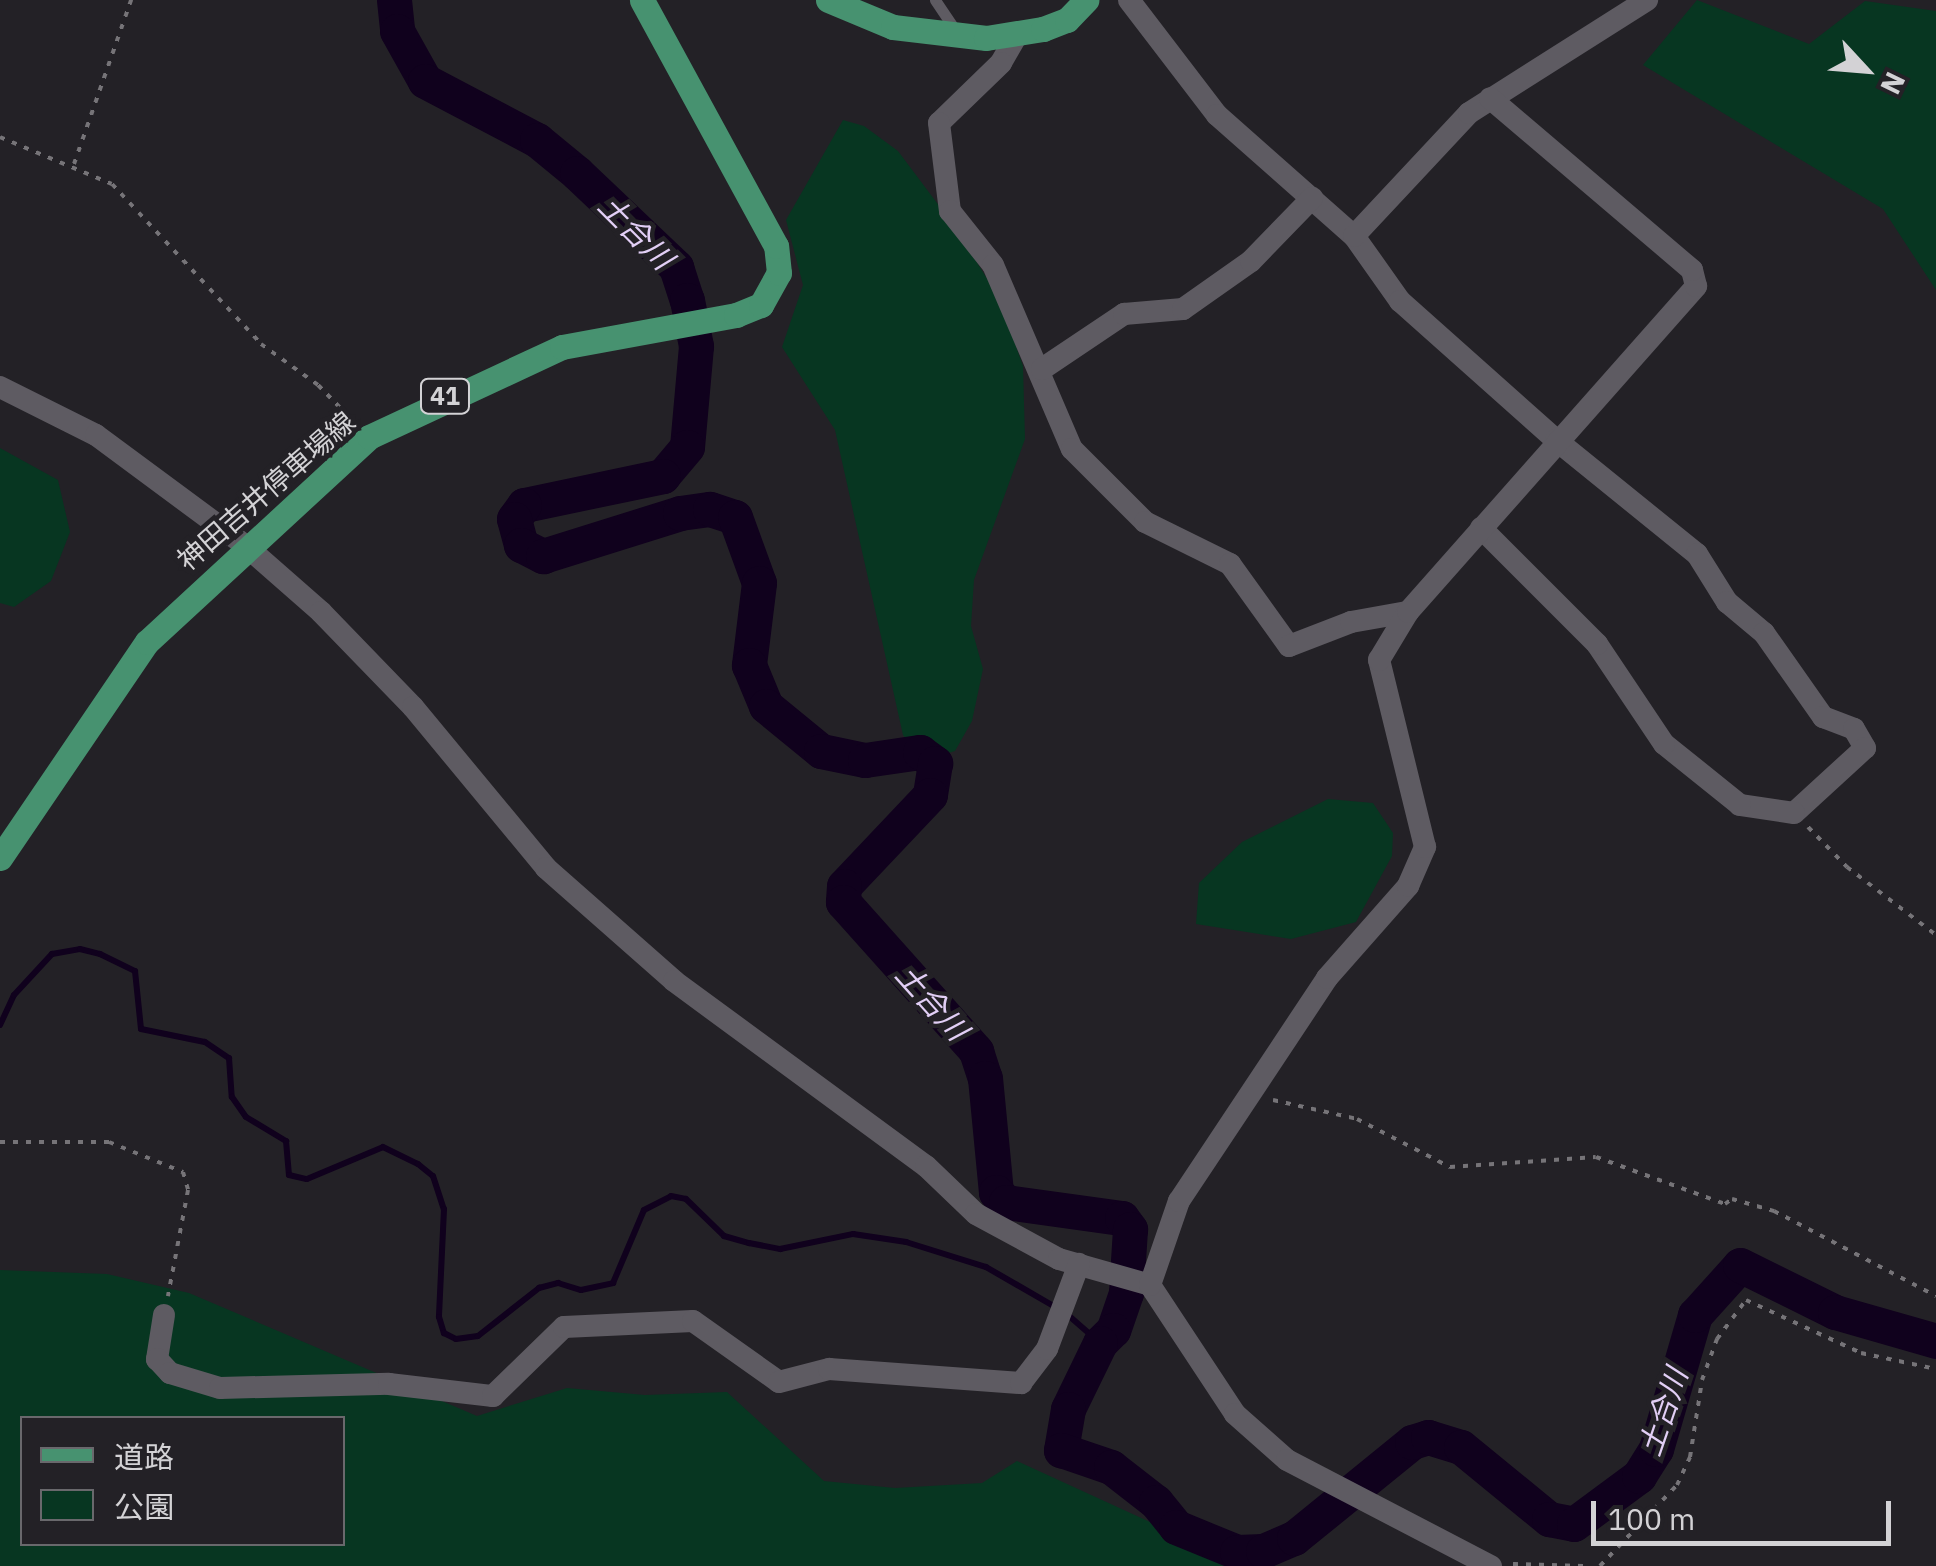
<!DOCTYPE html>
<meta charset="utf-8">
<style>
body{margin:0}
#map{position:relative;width:1936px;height:1566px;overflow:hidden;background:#232126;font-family:"IBM Plex Sans","Noto Sans JP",sans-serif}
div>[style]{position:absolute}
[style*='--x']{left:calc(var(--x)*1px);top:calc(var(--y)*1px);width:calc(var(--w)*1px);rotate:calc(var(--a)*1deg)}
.green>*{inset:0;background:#073621}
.stream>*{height:6px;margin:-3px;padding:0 3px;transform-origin:3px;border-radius:3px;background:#10011d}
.river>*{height:35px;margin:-17.5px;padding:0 17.5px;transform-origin:17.5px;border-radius:17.5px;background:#10011d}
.path>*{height:4px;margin-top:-2px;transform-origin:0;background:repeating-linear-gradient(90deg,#767478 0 5px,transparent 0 13px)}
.service>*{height:11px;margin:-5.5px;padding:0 5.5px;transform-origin:5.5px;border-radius:5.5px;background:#5e5b62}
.minor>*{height:22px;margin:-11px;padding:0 11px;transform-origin:11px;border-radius:11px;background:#5e5b62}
.primary>*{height:25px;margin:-12.5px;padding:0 12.5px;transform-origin:12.5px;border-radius:12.5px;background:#479270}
span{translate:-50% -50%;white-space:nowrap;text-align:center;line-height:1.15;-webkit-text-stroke:9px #232126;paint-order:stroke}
.shield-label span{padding:2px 8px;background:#232126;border:2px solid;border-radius:8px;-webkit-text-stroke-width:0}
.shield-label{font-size:25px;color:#d3d2d5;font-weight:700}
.street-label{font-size:28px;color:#d3d2d5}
.water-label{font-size:30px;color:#e2cff6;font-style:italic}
.legend{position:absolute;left:20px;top:1416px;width:325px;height:130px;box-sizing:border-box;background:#232126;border:2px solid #69686c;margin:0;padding:12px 18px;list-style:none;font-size:30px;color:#d3d2d5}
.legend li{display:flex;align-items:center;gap:20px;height:50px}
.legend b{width:50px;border:2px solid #69686c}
.north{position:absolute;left:1816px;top:20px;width:100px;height:100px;-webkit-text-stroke:8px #232126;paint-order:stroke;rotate:116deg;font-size:28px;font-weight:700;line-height:40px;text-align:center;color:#d3d2d5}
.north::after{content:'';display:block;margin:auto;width:35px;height:45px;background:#d3d2d5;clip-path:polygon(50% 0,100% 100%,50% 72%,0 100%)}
.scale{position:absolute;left:1591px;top:1501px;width:300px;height:45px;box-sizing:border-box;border:5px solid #d3d2d5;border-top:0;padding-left:12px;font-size:30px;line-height:35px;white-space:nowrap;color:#d3d2d5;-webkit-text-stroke:8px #232126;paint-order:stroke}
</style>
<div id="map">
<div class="green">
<i style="clip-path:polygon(1697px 0,1809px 44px,1865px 1px,1936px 11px,1936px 290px,1883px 209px,1643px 65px)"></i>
<i style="clip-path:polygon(843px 120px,864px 126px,898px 151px,955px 227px,999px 298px,1023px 366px,1025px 439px,974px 580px,971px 626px,983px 669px,972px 721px,955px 751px,924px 760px,903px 735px,835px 430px,782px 347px,803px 285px,786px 220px)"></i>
<i style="clip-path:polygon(0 448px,58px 480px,70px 532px,51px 581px,14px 607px,0 603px)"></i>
<i style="clip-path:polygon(1328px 799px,1373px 803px,1393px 833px,1392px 856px,1356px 922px,1291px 939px,1196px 924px,1199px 883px,1242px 842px)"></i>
<i style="clip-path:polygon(evenodd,0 1270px,107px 1274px,189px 1293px,477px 1416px,567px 1388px,645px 1395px,727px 1392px,824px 1481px,895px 1488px,982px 1483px,1017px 1461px,1246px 1566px,0 1566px,0 1270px,22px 1418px,342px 1418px,342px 1544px,22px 1544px,22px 1418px)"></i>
</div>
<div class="stream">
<i style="--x:0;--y:1025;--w:33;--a:-65"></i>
<i style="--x:14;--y:995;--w:56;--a:-47.2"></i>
<i style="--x:52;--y:954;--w:28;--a:-10"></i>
<i style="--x:80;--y:949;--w:21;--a:14"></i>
<i style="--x:100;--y:954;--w:39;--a:26"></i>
<i style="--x:135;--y:971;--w:58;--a:84.1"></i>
<i style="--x:141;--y:1029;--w:65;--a:11.5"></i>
<i style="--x:205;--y:1042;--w:29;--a:34"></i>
<i style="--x:229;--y:1058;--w:39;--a:86"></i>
<i style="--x:232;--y:1097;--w:24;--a:55"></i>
<i style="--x:246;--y:1117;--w:47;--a:31"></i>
<i style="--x:286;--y:1141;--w:34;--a:85"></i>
<i style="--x:289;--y:1175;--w:18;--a:13"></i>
<i style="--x:307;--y:1179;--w:82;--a:-22.8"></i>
<i style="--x:383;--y:1147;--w:39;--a:26"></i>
<i style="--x:418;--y:1164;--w:19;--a:39"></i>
<i style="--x:433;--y:1176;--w:35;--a:72"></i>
<i style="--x:444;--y:1209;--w:108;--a:92.7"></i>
<i style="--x:439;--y:1317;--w:17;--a:73"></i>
<i style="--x:444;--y:1333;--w:13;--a:27"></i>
<i style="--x:456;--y:1339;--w:22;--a:-8"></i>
<i style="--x:478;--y:1336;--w:78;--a:-38.2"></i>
<i style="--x:539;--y:1288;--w:20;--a:-15"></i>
<i style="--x:558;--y:1283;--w:24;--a:17"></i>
<i style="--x:581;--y:1290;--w:33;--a:-12"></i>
<i style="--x:613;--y:1283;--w:79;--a:-67"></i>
<i style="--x:644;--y:1210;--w:30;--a:-27"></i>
<i style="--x:671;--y:1196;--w:15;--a:11"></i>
<i style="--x:686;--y:1199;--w:53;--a:44.2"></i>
<i style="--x:724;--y:1236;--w:26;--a:16"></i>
<i style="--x:749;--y:1243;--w:32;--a:11"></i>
<i style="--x:780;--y:1249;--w:75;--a:-11.6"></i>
<i style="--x:853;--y:1234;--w:54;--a:8.6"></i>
<i style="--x:906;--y:1242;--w:84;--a:17.4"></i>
<i style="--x:986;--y:1267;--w:82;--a:30"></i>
<i style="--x:1068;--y:1315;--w:43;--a:41.2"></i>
</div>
<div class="river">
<i style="--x:394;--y:0;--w:31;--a:84"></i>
<i style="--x:397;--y:31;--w:57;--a:60.8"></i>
<i style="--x:425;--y:81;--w:127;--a:27.8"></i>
<i style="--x:537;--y:140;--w:52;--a:39.5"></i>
<i style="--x:577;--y:173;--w:137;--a:43.5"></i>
<i style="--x:676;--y:267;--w:35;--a:72"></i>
<i style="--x:687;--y:300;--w:47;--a:78.9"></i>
<i style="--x:696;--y:346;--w:101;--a:95.1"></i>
<i style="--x:687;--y:447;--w:38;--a:130"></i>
<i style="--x:663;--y:476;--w:142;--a:168.2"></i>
<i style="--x:524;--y:505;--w:17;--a:126"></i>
<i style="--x:514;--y:519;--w:27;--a:75"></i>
<i style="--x:521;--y:545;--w:25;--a:27"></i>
<i style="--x:543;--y:556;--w:144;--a:-17.4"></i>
<i style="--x:680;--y:513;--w:30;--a:-8"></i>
<i style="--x:710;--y:509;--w:26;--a:18"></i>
<i style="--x:735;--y:517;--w:70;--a:70"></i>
<i style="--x:759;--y:583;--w:83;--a:97"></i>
<i style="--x:749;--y:665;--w:44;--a:67.5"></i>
<i style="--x:766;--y:706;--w:71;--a:39.3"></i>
<i style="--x:821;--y:751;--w:45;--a:11.6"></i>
<i style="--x:865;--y:760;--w:56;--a:-8.3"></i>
<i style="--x:920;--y:752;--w:19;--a:36"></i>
<i style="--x:935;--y:763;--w:32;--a:99"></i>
<i style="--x:930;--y:795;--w:125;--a:133.4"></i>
<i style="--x:844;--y:886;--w:16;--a:94"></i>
<i style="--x:843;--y:902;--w:200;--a:48.2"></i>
<i style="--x:976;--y:1051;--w:28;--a:72"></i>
<i style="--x:985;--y:1078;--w:115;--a:84.5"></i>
<i style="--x:996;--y:1192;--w:14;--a:45"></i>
<i style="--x:1006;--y:1202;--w:117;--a:7.9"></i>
<i style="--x:1122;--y:1218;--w:14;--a:54"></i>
<i style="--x:1130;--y:1229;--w:64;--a:93.6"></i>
<i style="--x:1126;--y:1293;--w:39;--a:109"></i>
<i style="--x:1113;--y:1330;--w:18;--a:135"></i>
<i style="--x:1100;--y:1343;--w:73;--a:115.9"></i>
<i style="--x:1068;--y:1409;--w:42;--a:99.7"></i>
<i style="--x:1061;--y:1450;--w:53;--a:18.8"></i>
<i style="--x:1111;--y:1467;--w:57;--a:37.9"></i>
<i style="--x:1156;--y:1502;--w:32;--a:51"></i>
<i style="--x:1176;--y:1527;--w:66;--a:22.3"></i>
<i style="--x:1237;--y:1552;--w:26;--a:-2"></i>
<i style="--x:1263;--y:1551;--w:34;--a:-23"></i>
<i style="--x:1294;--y:1538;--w:152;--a:-39.1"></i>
<i style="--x:1412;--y:1442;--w:17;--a:-17"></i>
<i style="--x:1428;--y:1437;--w:34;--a:17"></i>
<i style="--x:1461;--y:1447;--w:114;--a:39.3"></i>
<i style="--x:1549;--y:1519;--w:25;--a:11"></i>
<i style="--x:1574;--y:1524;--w:81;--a:-36.4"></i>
<i style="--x:1639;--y:1476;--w:32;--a:-58"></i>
<i style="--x:1656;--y:1449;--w:140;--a:-73.8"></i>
<i style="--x:1695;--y:1315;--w:67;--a:-48"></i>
<i style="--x:1740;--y:1265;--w:106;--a:26.3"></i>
<i style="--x:1835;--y:1312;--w:105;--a:16"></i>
</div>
<div class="path">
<i style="--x:0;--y:137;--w:121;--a:22.8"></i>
<i style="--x:112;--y:184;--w:219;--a:47"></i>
<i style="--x:261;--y:344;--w:70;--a:35.7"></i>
<i style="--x:318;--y:385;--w:49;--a:45.8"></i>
<i style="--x:74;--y:164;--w:174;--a:-70.8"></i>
<i style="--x:1808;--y:827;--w:56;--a:45.7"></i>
<i style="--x:1847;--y:867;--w:112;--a:37.4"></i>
<i style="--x:1273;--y:1100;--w:86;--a:12.7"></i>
<i style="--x:1357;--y:1119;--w:105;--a:27.3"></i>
<i style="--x:1450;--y:1167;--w:146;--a:-3.9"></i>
<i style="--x:1596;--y:1157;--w:137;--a:20"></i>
<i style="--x:1725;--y:1204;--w:9;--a:-36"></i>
<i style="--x:1732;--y:1199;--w:44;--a:15.9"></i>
<i style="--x:1774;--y:1211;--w:183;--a:27.7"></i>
<i style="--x:0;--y:1142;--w:109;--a:0"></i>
<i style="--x:109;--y:1142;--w:80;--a:22.1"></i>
<i style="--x:183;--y:1172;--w:19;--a:74"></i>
<i style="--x:188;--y:1190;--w:108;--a:100.7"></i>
<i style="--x:1513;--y:1564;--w:70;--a:1.6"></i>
<i style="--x:1600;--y:1566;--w:112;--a:-46.5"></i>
<i style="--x:1677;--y:1485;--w:31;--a:-65"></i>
<i style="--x:1690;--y:1457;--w:78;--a:-81.1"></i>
<i style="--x:1702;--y:1380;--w:44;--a:-69.9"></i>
<i style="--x:1717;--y:1339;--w:49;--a:-53.4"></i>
<i style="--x:1746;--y:1300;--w:127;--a:24.7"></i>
<i style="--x:1861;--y:1353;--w:77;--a:12"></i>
</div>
<div class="service">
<i style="--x:935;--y:0;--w:36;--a:56"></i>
</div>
<div class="minor">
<i style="--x:1129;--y:0;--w:145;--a:52.6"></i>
<i style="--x:1217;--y:115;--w:183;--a:41.5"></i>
<i style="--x:1354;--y:236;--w:80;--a:54.7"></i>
<i style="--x:1400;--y:301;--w:209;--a:41.7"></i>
<i style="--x:1556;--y:440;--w:181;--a:39"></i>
<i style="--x:1697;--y:554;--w:57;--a:58"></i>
<i style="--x:1727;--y:602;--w:48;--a:40"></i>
<i style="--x:1764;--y:633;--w:103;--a:54.9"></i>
<i style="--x:1823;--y:717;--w:33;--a:21"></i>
<i style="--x:1854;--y:729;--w:22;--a:60"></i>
<i style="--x:1865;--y:748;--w:96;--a:137.5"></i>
<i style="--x:1794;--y:813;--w:55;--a:-171.6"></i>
<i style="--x:1740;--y:805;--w:97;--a:-141.2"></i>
<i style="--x:1664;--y:744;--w:120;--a:-123.8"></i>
<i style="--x:1597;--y:644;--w:164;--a:-135"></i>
<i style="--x:1017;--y:35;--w:32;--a:120"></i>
<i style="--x:1001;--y:63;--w:86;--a:135.9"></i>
<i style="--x:939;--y:123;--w:89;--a:82.9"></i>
<i style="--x:950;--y:211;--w:69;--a:51.5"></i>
<i style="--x:993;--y:265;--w:200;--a:66.8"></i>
<i style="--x:1072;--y:449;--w:103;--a:45"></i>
<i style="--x:1145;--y:522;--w:95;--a:26.3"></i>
<i style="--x:1230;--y:564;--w:101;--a:54.3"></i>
<i style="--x:1289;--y:646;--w:66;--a:-21.2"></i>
<i style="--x:1351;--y:622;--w:58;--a:-10"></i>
<i style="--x:1354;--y:236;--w:168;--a:-46.9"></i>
<i style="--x:1469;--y:113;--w:211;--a:-32.4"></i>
<i style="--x:1042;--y:369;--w:99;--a:-33.9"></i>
<i style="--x:1124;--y:314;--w:59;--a:-4.8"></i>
<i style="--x:1183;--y:309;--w:83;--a:-35.2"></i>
<i style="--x:1251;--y:261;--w:88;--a:-45.9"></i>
<i style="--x:0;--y:387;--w:107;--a:26.6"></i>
<i style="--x:96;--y:435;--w:187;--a:36.5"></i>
<i style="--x:246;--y:546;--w:100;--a:41.3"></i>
<i style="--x:321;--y:612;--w:132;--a:45.9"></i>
<i style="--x:413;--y:707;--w:209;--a:50.4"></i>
<i style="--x:546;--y:868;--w:171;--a:41.4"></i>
<i style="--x:674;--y:981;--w:313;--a:36.3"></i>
<i style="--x:926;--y:1166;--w:69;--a:43.8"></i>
<i style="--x:976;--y:1214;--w:94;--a:28.5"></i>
<i style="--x:1059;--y:1259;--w:95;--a:15.9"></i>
<i style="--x:1150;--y:1285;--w:154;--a:56.6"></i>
<i style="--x:1235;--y:1414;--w:69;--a:41.5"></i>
<i style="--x:1287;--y:1460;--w:230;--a:27.5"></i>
<i style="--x:1150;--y:1285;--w:89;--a:-71"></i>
<i style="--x:1179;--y:1201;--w:268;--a:-56.4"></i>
<i style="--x:1327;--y:978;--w:123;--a:-48.6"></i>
<i style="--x:1408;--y:886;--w:43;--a:-66.4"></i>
<i style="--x:1425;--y:847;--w:193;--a:-103.8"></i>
<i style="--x:1379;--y:660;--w:56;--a:-58.9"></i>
<i style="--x:1408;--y:612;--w:435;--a:-48.5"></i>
<i style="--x:1696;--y:286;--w:16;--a:-104"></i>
<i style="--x:1692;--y:270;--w:265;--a:-139.6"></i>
<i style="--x:164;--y:1315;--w:45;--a:99"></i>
<i style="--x:157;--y:1359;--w:19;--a:47"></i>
<i style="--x:170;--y:1373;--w:52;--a:16.7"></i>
<i style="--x:220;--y:1388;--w:169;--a:-1.4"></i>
<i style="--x:389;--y:1384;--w:105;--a:6.6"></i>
<i style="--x:493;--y:1396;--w:99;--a:-44.2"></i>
<i style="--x:564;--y:1327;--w:129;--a:-2.7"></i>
<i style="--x:693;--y:1321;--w:105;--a:35.3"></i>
<i style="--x:779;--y:1382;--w:52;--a:-14.6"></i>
<i style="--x:829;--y:1369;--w:193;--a:4.2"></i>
<i style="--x:1021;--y:1383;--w:43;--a:-52.6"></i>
<i style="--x:1047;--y:1349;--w:91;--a:-69.4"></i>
</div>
<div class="primary">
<i style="--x:828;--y:0;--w:70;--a:22.6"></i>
<i style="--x:893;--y:27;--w:94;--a:6.7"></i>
<i style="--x:986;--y:38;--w:58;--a:-9"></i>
<i style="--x:1043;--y:29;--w:26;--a:-21"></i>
<i style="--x:1067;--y:20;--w:28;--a:-46"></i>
<i style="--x:0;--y:858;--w:261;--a:-55.8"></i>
<i style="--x:147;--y:642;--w:302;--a:-42.7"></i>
<i style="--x:369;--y:437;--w:213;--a:-25"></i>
<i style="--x:562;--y:347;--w:177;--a:-10.4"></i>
<i style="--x:736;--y:315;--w:27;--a:-22"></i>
<i style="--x:761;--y:305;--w:37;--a:-61"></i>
<i style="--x:779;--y:273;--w:27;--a:-96"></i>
<i style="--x:776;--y:246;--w:280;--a:-118.6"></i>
</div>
<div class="shield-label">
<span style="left:445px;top:396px">41</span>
</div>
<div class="street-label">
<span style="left:266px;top:491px;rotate:-41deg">神田吉井停車場線</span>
</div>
<div class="water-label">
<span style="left:636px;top:232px;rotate:45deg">土合川</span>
<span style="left:932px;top:1002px;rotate:48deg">土合川</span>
<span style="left:1663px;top:1412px;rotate:-71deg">土合川</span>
</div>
<ul class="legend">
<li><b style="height:12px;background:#479270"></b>道路</li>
<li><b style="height:28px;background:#073621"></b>公園</li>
</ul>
<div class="north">N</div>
<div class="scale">100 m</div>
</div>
